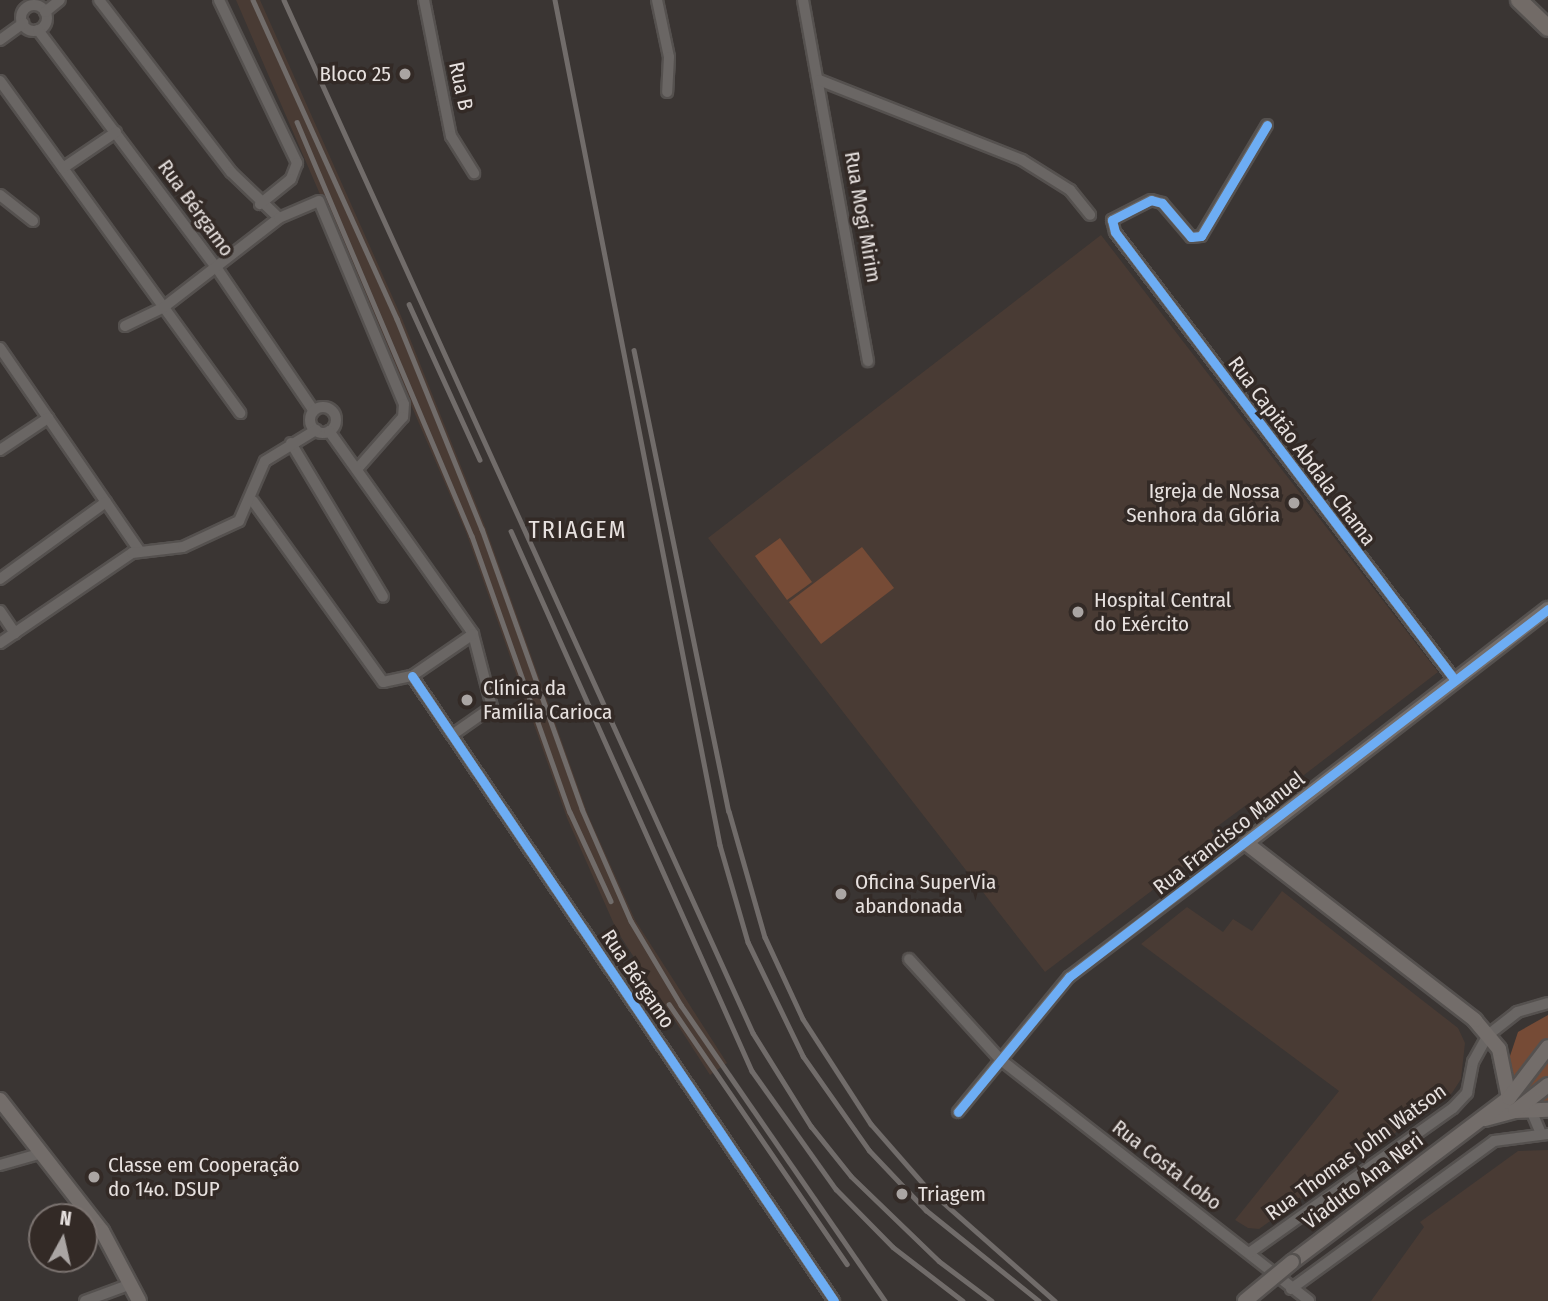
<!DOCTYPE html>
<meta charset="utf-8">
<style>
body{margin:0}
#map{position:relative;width:1548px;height:1301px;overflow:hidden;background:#3a3533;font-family:"Fira Sans Condensed",sans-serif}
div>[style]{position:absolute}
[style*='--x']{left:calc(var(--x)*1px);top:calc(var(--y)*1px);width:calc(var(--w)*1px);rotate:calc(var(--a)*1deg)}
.built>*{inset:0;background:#493b34}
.green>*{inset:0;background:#764b36}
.roads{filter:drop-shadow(2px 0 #55514f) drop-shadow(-2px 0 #55514f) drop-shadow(0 2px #55514f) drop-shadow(0 -2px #55514f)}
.street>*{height:10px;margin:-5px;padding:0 5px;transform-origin:5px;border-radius:5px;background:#6a6664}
.street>.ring{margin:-5px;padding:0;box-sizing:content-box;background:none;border:10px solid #6a6664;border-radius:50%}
.secondary>*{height:14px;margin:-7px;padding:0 7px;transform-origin:7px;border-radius:7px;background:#736d6a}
.primary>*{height:16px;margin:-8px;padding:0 8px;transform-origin:8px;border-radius:8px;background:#726b67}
.rail>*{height:4.5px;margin:-2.25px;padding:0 2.25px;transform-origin:2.25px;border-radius:2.25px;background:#716c6a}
.bridges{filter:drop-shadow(2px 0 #55514f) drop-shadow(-2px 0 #55514f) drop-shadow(0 2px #55514f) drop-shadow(0 -2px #55514f)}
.secondary-bridge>*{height:14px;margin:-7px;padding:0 7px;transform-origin:7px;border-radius:7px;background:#736d6a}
.cycleway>*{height:9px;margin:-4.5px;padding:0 4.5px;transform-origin:4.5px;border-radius:4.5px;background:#6dadf4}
.dots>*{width:19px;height:19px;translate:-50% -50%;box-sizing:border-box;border:4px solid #332a26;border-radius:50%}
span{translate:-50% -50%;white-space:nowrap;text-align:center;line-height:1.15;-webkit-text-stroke:7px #332a26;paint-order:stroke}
.poi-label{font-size:21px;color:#e7e1df}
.right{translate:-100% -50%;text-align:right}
.left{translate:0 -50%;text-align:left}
.street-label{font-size:21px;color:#e7e1df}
.quarter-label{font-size:24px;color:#e7e1df;letter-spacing:2px}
.north{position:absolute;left:28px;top:1203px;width:70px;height:70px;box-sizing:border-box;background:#332a26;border:2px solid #7b7370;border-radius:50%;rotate:8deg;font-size:19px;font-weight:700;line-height:28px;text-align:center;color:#e7e1df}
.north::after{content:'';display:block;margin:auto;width:24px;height:32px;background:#aaa5a3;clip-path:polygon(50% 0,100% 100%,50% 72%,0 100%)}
</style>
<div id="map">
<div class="built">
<i style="clip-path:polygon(236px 0,260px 0,401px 316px,486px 529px,588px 815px,635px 920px,727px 1063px,710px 1075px,617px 931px,567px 818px,466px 532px)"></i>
<i style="clip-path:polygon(1101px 235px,1438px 672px,1265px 805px,1249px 803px,1211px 831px,1217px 841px,1045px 972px,708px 538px)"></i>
<i style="clip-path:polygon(1282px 891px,1458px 1028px,1465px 1043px,1461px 1079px,1452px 1093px,1259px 1229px,1248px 1228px,1235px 1220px,1339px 1091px,1141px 944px,1187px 907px,1223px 932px,1233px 919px,1252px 931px)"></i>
<i style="clip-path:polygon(1548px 1150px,1548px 1301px,1371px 1301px,1424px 1227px,1420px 1222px,1518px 1151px)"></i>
</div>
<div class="green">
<i style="clip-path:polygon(780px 538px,812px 582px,787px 600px,755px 556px)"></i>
<i style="clip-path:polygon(862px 547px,894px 588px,821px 644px,789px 602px)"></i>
<i style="clip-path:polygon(1548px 1015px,1548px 1114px,1513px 1092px,1506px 1068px,1518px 1032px)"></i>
</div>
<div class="roads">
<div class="street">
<i style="--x:99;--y:0;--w:217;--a:52.5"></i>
<i style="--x:231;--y:172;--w:66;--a:43.8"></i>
<i style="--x:219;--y:0;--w:181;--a:64.4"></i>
<i style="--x:297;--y:163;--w:17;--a:111"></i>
<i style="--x:291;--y:179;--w:40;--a:141"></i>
<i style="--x:424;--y:0;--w:139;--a:78.8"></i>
<i style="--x:451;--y:136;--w:44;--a:58.1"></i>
<i style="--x:657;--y:0;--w:58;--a:78.1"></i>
<i style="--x:669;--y:57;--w:35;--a:93"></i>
<i style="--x:803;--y:0;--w:367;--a:79.8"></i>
<i class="ring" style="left:21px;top:5px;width:16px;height:16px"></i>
<i style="--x:45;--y:12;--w:19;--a:-39"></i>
<i style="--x:38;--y:30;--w:296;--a:53.1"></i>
<i style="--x:216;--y:267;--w:174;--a:55.8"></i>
<i style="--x:0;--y:40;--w:29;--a:-36"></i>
<i style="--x:819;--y:80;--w:218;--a:21.5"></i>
<i style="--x:1022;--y:160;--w:57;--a:32"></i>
<i style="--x:1070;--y:190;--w:32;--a:51"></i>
<i style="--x:0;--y:81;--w:410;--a:54.1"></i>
<i style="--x:1267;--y:125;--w:129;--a:120.7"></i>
<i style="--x:1201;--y:236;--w:10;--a:174"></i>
<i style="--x:1191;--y:237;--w:45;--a:-130.5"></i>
<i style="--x:1162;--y:203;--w:11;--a:-165"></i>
<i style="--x:1151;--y:200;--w:44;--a:152.9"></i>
<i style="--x:1112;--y:220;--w:12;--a:76"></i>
<i style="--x:1115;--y:232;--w:561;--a:52.82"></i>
<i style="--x:63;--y:168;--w:64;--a:-34.2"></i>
<i style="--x:0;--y:195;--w:42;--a:38.2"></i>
<i style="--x:125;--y:326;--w:43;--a:-26"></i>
<i style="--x:164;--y:307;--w:145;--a:-37.7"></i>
<i style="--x:279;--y:218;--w:43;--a:-23"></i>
<i style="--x:319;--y:201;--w:220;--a:67.3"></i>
<i style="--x:404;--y:404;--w:13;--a:94"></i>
<i style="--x:403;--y:417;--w:68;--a:131.4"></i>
<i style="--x:0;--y:348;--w:245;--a:55.5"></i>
<i class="ring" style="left:310px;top:407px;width:16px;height:16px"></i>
<i style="--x:329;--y:431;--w:249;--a:54.6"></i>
<i style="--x:473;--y:634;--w:75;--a:75.4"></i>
<i style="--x:492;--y:707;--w:49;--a:145"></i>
<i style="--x:291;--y:443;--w:179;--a:59.1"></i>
<i style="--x:0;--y:450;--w:58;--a:-33.7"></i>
<i style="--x:253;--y:501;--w:223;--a:54.3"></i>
<i style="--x:383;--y:682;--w:30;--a:-12"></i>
<i style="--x:412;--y:676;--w:74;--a:-34.5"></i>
<i style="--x:0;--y:579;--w:131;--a:-36"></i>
<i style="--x:0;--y:611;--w:27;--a:56"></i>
<i style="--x:0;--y:643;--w:160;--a:-34.3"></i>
<i style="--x:132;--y:553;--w:51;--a:-6.7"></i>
<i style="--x:183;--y:547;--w:62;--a:-24.9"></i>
<i style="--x:239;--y:521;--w:65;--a:-66.6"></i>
<i style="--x:265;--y:461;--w:60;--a:-31.3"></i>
<i style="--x:412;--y:676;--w:754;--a:55.97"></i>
<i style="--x:909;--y:959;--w:137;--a:47.7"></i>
<i style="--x:1001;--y:1060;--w:391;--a:38"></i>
<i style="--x:1531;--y:1110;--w:26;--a:67"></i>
<i style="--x:958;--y:1112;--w:175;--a:-50.6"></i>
<i style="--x:1069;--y:977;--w:222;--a:-37.1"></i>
<i style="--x:0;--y:1165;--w:44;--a:-15.9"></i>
<i style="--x:1249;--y:1253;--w:250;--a:-35.4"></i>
<i style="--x:1453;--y:1108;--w:21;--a:-47"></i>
<i style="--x:1467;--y:1093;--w:32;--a:-79"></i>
<i style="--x:1473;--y:1062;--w:31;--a:-61"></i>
<i style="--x:1488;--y:1035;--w:37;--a:-38"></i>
<i style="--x:1517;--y:1012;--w:32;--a:-16"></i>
<i style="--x:1291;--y:1289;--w:251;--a:-36.1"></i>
<i style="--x:1494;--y:1141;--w:54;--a:-7.4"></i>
<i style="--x:85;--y:1301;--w:49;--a:-20.3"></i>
</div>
<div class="secondary">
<i style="--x:1509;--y:1098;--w:50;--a:-101.5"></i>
<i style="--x:1499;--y:1049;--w:38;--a:-130"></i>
<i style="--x:1475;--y:1020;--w:289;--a:-142.3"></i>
<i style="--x:1246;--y:843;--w:382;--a:-37.8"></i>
<i style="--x:0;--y:1100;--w:166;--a:52.1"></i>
<i style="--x:102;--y:1231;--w:79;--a:62.1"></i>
<i style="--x:1515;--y:1111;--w:33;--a:-2"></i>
<i style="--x:1485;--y:1119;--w:31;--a:-15"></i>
<i style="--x:1515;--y:1111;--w:42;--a:-38.2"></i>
<i style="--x:1292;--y:1262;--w:272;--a:-37.1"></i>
<i style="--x:1509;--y:1098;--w:64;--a:-52.6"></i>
</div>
<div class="primary">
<i style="--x:1519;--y:0;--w:40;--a:44"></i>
</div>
</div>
<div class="rail">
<i style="--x:253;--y:0;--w:350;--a:65.7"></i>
<i style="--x:397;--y:319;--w:227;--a:68"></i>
<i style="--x:482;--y:529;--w:297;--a:70.3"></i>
<i style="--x:582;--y:809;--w:122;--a:66.4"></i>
<i style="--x:631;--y:921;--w:98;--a:59.2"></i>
<i style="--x:681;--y:1005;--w:359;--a:55.4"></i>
<i style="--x:284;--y:0;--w:1134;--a:65.58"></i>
<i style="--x:753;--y:1033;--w:110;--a:58.1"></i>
<i style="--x:811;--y:1126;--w:64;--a:51.3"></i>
<i style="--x:851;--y:1176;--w:122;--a:44"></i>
<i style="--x:939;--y:1261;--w:66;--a:37"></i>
<i style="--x:555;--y:0;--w:861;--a:78.95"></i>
<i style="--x:720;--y:845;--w:101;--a:73.9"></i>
<i style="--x:748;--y:942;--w:127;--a:64.2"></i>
<i style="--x:803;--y:1056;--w:115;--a:54.9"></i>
<i style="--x:869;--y:1150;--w:83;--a:46.5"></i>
<i style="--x:926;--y:1210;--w:145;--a:38.8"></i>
<i style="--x:297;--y:122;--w:449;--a:67.1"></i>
<i style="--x:472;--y:536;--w:293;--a:70.5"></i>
<i style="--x:570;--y:812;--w:98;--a:65.3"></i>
<i style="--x:409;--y:304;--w:171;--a:65.5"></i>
<i style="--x:634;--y:350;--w:471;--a:78.4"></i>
<i style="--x:729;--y:811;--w:131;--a:74.1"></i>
<i style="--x:765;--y:937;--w:90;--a:65.1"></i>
<i style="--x:803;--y:1019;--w:125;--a:57.1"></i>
<i style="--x:871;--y:1124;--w:86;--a:48.8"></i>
<i style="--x:928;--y:1189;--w:169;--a:41.4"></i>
<i style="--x:511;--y:531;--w:591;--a:65.95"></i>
<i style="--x:752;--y:1071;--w:145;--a:54.6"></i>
<i style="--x:836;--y:1189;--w:81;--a:45.5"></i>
<i style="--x:893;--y:1247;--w:88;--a:37.6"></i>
<i style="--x:669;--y:1004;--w:315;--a:55.6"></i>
</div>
<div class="bridges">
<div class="secondary-bridge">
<i style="--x:1245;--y:1301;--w:61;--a:-39.7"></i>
</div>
</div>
<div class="cycleway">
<i style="--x:1267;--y:125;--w:129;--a:120.7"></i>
<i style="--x:1201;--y:236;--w:10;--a:174"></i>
<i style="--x:1191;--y:237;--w:45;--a:-130.5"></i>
<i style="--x:1162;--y:203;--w:11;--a:-165"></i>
<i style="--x:1151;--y:200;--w:44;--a:152.9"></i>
<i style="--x:1112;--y:220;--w:12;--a:76"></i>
<i style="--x:1115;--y:232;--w:561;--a:52.82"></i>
<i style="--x:412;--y:676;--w:754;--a:55.97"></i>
<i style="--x:958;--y:1112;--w:175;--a:-50.6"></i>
<i style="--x:1069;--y:977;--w:604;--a:-37.53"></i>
</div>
<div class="dots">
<i style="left:405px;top:74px;background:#aaa5a3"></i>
<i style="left:1294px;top:503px;background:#aaa5a3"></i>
<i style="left:1078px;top:612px;background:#aaa5a3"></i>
<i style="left:467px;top:700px;background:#aaa5a3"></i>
<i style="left:841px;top:894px;background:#aaa5a3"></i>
<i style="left:94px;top:1177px;background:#aaa5a3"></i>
<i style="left:902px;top:1194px;background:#aaa5a3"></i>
</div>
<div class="poi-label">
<span class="right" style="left:391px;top:74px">Bloco 25</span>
<span class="right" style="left:1280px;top:503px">Igreja de Nossa<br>Senhora da Glória</span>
<span class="left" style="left:1094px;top:612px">Hospital Central<br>do Exército</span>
<span class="left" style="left:483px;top:700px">Clínica da<br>Família Carioca</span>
<span class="left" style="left:855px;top:894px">Oficina SuperVia<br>abandonada</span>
<span class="left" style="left:108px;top:1177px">Classe em Cooperação<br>do 14o. DSUP</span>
<span class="left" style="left:918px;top:1194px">Triagem</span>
</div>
<div class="street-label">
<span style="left:461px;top:86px;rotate:78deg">Rua B</span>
<span style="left:196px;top:208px;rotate:54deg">Rua Bérgamo</span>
<span style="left:863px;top:217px;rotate:80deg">Rua Mogi Mirim</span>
<span style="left:1302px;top:451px;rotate:53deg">Rua Capitão Abdala Chama</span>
<span style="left:1229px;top:833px;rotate:-38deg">Rua Francisco Manuel</span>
<span style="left:638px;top:979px;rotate:56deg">Rua Bérgamo</span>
<span style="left:1356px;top:1152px;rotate:-36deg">Rua Thomas John Watson</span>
<span style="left:1167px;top:1165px;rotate:38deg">Rua Costa Lobo</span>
<span style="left:1363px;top:1181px;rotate:-37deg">Viaduto Ana Neri</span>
</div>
<div class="quarter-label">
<span style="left:578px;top:531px">TRIAGEM</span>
</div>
<div class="north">N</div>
</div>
